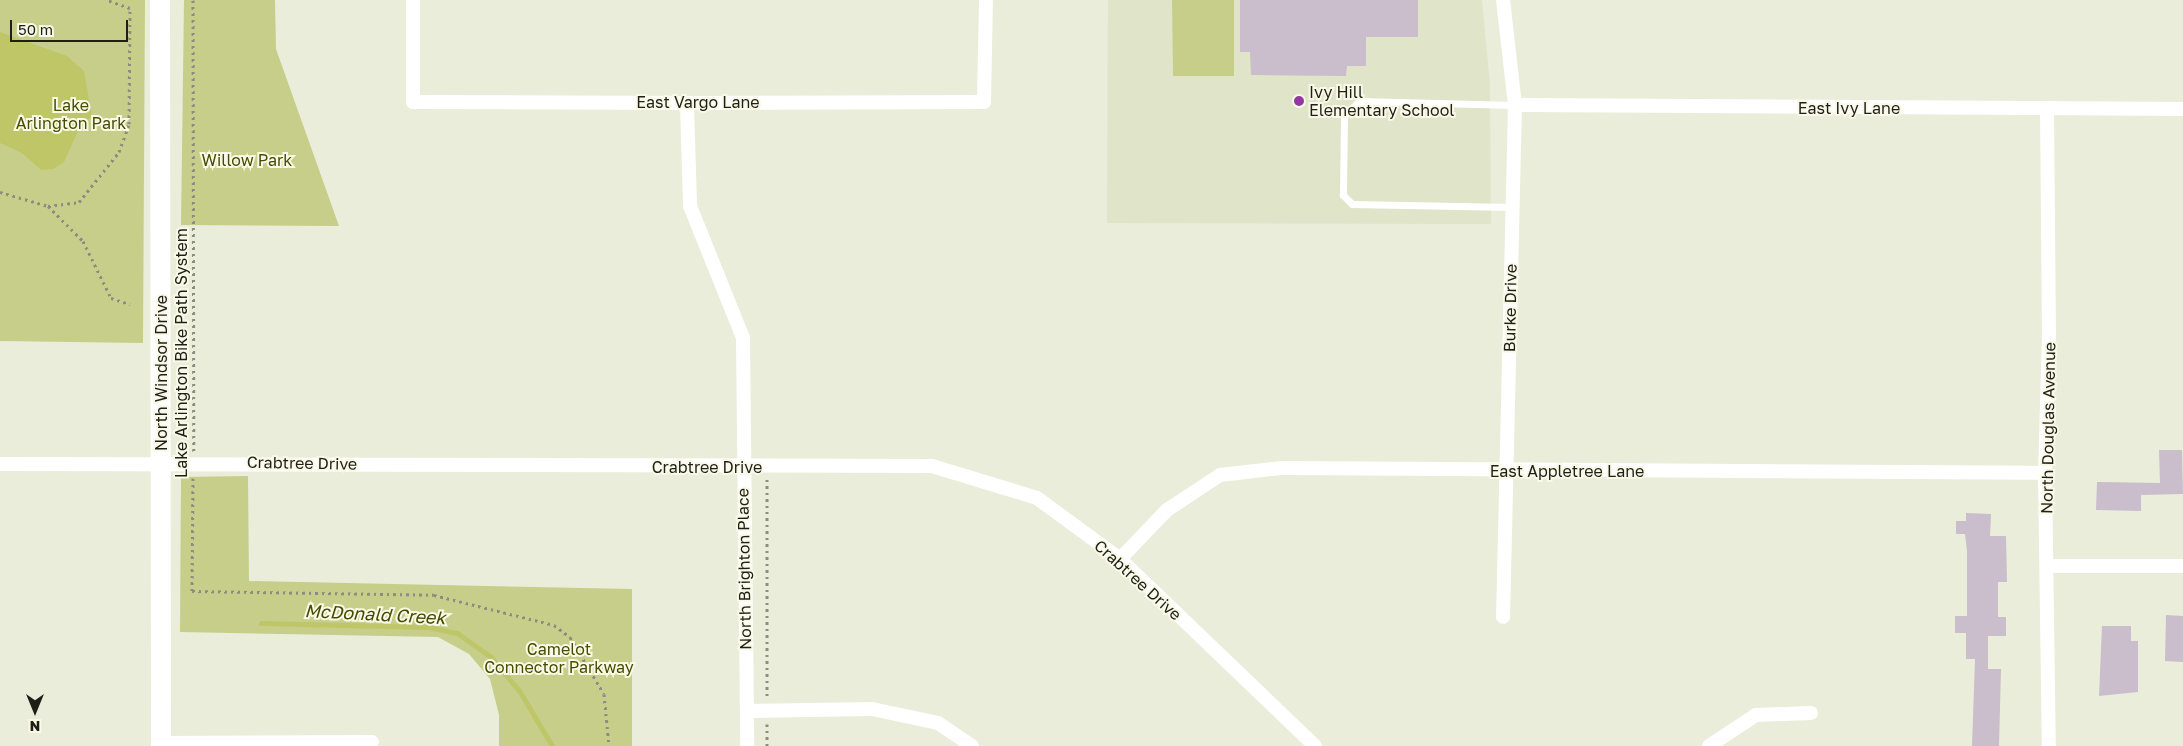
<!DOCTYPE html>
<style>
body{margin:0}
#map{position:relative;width:2183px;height:746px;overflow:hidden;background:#eaedda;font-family:"Golos Text",sans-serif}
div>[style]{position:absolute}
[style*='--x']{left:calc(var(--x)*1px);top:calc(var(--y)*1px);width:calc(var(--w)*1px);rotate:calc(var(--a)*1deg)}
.built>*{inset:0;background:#e0e4c9}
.green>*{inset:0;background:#c7ce8a}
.water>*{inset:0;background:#bec668}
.stream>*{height:5px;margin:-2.5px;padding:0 2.5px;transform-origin:2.5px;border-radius:2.5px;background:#bec668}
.building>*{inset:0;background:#cabdcc}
.path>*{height:3px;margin-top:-1.5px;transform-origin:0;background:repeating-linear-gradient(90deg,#8c8d80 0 2.5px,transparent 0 6.5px)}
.lane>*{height:7px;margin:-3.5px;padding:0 3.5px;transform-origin:3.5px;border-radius:3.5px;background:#fff}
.street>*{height:14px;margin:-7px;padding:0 7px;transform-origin:7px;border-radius:7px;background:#fff}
.secondary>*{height:20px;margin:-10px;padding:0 10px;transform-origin:10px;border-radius:10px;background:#fff}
.dots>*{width:14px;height:14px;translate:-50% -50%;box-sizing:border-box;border:2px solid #f8fae7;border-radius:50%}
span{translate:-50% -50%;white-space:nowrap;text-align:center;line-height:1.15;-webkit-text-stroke:4px #f8fae7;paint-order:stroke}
.poi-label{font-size:16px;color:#1f1f18}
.left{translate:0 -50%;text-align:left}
.street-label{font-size:16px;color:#1f1f18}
.park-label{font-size:16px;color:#484c00}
.water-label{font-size:18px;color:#474a00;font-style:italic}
.north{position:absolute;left:10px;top:686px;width:50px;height:50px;-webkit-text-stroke:4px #f8fae7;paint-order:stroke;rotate:180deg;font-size:14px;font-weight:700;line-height:20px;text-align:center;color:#1f1f18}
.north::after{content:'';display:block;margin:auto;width:18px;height:22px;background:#1f1f18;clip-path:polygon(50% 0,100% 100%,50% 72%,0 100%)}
.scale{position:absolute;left:10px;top:20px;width:118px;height:22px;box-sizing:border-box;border:2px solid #1f1f18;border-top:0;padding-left:6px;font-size:15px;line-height:18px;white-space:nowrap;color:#1f1f18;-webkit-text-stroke:4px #f8fae7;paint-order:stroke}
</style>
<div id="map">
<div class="built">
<i style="clip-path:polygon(1108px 0,1482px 0,1490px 85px,1491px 224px,1107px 223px)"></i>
</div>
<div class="green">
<i style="clip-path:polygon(0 0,145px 0,143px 343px,0 341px)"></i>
<i style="clip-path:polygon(184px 0,275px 0,276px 49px,339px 226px,181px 225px)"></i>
<i style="clip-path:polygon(1172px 0,1234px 0,1234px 76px,1173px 76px)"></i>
<i style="clip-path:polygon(248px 476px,249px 581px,632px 589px,632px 746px,499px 746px,499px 715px,490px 679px,469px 654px,438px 637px,180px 632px,181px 477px)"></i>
</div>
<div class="water">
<i style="clip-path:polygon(0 32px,67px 56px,84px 71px,92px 116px,79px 129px,64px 162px,53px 169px,41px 170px,22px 153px,0 143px)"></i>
</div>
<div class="stream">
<i style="--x:261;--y:623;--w:167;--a:1.4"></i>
<i style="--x:428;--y:627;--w:30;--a:12"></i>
<i style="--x:457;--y:633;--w:42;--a:35.2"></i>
<i style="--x:491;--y:657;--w:45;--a:50.4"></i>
<i style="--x:520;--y:692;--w:63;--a:59.3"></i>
</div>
<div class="building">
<i style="clip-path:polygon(1240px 0,1418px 0,1418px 37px,1366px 37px,1366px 66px,1347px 66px,1346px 76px,1251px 75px,1250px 52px,1240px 52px)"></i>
<i style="clip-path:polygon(2159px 450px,2182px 450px,2183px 494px,2141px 495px,2141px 511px,2096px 510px,2097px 482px,2160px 483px)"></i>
<i style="clip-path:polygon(1966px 513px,1991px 514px,1990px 536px,2006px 536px,2007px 582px,1998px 582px,1998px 617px,2006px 617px,2006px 636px,1988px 636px,1988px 669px,2001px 669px,1999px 746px,1972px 746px,1975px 659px,1966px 659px,1966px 633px,1955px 633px,1955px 616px,1967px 616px,1967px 551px,1965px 534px,1956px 534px,1956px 521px,1966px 521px)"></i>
<i style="clip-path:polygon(2166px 615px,2183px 616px,2183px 662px,2165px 661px)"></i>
<i style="clip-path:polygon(2102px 626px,2131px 626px,2131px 641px,2138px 641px,2138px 692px,2099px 696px)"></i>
</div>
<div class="path">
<i style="--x:193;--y:0;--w:452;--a:89.9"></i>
<i style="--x:0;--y:192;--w:50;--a:16.3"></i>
<i style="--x:48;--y:206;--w:31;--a:-7"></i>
<i style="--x:79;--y:202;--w:64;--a:-51.3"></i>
<i style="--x:119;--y:152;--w:30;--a:-70"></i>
<i style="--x:129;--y:124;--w:116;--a:-89.5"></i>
<i style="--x:130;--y:8;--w:24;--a:-161"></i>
<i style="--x:48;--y:206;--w:49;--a:45"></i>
<i style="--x:83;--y:241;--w:64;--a:63.8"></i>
<i style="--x:111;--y:298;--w:20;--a:18"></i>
<i style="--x:193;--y:478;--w:113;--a:90.5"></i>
<i style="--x:192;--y:591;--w:242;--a:0.9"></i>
<i style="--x:434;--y:595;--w:124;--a:14"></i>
<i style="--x:554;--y:625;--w:20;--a:37"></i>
<i style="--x:570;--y:637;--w:66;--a:59.2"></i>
<i style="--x:604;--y:694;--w:52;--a:84.5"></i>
<i style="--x:767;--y:479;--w:219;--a:90"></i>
<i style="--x:767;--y:724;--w:22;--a:90"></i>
</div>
<div class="lane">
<i style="--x:1512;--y:207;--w:160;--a:-178.9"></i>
<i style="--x:1352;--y:204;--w:13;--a:-135"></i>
<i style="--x:1343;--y:195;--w:79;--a:-89.3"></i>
<i style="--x:1344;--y:116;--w:21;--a:-45"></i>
<i style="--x:1359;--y:101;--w:156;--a:1.5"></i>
</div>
<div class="street">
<i style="--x:413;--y:0;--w:102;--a:90"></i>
<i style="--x:413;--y:102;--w:274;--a:0.2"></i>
<i style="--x:687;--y:103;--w:297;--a:-0.2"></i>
<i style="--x:984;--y:102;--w:102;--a:-88.9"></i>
<i style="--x:1503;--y:0;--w:106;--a:83.5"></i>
<i style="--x:1515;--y:105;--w:512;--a:91.34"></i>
<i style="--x:687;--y:103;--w:103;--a:88.3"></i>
<i style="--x:690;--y:206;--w:142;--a:68.1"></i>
<i style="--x:743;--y:338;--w:408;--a:89.4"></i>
<i style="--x:1515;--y:105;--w:668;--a:0.34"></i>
<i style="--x:2047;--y:109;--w:224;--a:89.5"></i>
<i style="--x:2049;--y:333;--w:140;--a:91.6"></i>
<i style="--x:2045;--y:473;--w:273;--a:89.2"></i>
<i style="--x:0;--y:464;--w:932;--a:0.12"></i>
<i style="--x:932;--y:466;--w:110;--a:16.9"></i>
<i style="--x:1037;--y:498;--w:103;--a:36.3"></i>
<i style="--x:1120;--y:559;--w:270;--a:43.8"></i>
<i style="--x:1120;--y:559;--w:68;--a:-46.2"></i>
<i style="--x:1167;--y:510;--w:64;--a:-33.4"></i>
<i style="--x:1220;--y:475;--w:61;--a:-6.5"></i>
<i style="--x:1281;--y:468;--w:764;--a:0.37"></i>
<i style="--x:2049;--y:566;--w:134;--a:0"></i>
<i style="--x:747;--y:711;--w:125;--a:-0.9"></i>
<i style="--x:872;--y:709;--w:67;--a:12"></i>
<i style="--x:938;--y:723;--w:41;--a:34.1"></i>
<i style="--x:161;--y:743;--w:211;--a:-0.3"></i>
<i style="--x:1709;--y:746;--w:56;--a:-33.4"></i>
<i style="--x:1756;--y:715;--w:55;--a:-2.1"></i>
</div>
<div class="secondary">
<i style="--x:160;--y:0;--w:746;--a:89.92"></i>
</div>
<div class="dots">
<i style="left:1299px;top:101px;background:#9338a2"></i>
</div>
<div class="poi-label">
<span class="left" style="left:1309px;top:101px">Ivy Hill<br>Elementary School</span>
</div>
<div class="street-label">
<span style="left:698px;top:102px">East Vargo Lane</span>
<span style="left:1849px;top:108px">East Ivy Lane</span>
<span style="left:1510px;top:308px;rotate:-89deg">Burke Drive</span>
<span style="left:181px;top:353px;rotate:-90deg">Lake Arlington Bike Path System</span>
<span style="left:161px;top:373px;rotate:-90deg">North Windsor Drive</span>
<span style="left:2048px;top:428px;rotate:-89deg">North Douglas Avenue</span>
<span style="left:302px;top:463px;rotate:1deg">Crabtree Drive</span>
<span style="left:707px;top:467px">Crabtree Drive</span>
<span style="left:1567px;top:471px">East Appletree Lane</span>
<span style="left:744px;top:569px;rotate:-91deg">North Brighton Place</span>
<span style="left:1138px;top:580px;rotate:42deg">Crabtree Drive</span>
</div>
<div class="park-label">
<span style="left:71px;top:114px">Lake<br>Arlington Park</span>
<span style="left:247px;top:160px">Willow Park</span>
<span style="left:559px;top:658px">Camelot<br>Connector Parkway</span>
</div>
<div class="water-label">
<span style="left:375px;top:614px;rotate:3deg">McDonald Creek</span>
</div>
<div class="north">N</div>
<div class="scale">50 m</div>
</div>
